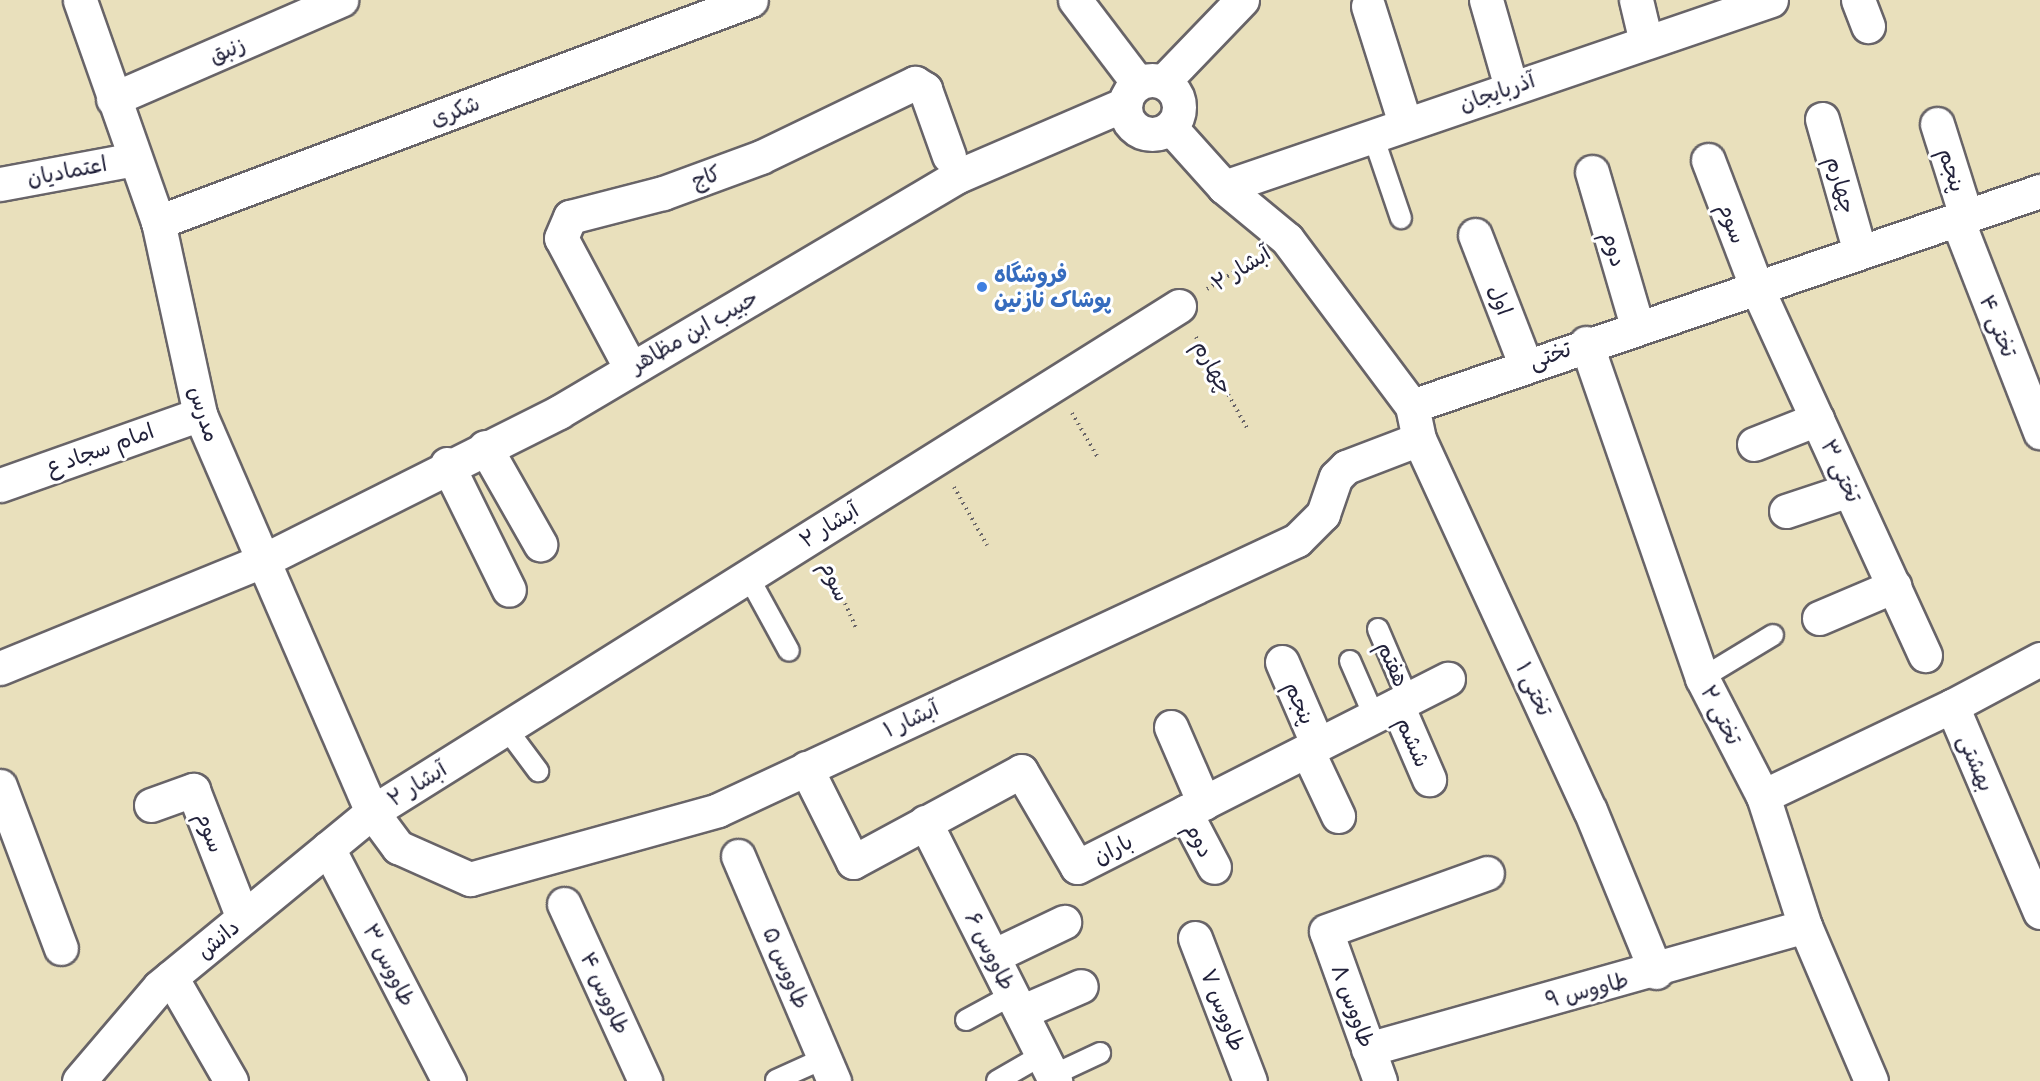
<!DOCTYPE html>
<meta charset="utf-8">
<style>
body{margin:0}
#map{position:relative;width:2040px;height:1081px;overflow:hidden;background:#e9e0bc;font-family:Sriracha,"Playpen Sans Arabic",sans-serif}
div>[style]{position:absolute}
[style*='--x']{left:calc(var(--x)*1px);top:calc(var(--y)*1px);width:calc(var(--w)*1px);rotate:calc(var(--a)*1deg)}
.path>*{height:4px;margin-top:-2px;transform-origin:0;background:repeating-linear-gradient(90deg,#686468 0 1.5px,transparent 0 6px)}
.roads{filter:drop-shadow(2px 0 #686468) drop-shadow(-2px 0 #686468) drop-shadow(0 2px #686468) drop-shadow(0 -2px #686468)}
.lane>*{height:20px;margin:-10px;padding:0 10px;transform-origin:10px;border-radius:10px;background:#fff}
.street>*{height:33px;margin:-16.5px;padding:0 16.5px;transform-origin:16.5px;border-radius:16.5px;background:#fff}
.secondary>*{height:33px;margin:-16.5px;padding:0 16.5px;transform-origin:16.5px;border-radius:16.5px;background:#fff}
.secondary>.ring{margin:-16.5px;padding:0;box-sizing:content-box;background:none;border:33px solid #fff;border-radius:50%}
.dots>*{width:16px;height:16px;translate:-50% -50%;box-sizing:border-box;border:3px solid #fff;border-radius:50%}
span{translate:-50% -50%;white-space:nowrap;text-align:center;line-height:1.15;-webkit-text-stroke:6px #fff;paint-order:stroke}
.street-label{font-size:22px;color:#22223b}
.shop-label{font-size:22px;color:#366cbe;font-weight:700}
.left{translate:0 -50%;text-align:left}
</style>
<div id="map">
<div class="path">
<i style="--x:1207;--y:289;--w:59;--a:-31.8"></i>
<i style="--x:1196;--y:337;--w:104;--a:60.7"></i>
<i style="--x:1072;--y:413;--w:50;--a:59.8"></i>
<i style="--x:954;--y:487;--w:67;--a:60.4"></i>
<i style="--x:828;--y:565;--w:69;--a:66"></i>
</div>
<div class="roads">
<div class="lane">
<i style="--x:1372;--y:133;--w:90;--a:71.2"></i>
<i style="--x:748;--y:576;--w:85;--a:61.3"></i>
<i style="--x:1378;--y:629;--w:76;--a:66.8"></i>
<i style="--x:1350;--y:661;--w:60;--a:66.4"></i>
<i style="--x:1702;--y:678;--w:83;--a:-31.2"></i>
<i style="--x:506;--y:728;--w:54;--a:53.3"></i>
<i style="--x:966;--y:1020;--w:52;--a:-28.5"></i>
<i style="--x:1053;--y:1075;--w:52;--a:-25.1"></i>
<i style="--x:776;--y:1080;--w:54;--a:-24.2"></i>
<i style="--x:997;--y:1081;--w:52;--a:-30"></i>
</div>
<div class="street">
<i style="--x:1075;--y:0;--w:104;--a:52.8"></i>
<i style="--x:1486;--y:0;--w:91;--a:74"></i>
<i style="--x:1636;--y:0;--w:43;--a:76.6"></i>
<i style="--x:1858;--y:0;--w:28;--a:69"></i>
<i style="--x:1368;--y:6;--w:123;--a:72.5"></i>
<i style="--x:113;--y:99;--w:249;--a:-23.5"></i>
<i style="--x:1822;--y:119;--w:138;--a:74.1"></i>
<i style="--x:1937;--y:124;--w:96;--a:72.5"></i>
<i style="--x:1171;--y:128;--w:79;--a:48.1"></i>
<i style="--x:1224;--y:187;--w:82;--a:39.5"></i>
<i style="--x:1287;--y:239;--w:209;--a:53.2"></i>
<i style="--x:1412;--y:406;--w:34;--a:78"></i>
<i style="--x:1419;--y:439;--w:409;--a:65.3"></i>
<i style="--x:1590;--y:810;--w:175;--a:67.8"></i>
<i style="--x:1708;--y:160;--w:135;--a:69.1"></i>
<i style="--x:1756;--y:286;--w:406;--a:65.4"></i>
<i style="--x:1592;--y:172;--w:160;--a:73.7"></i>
<i style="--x:0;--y:184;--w:137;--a:-10.5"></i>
<i style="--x:1224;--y:187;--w:578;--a:-18.87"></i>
<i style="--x:1957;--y:219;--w:229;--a:68.7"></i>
<i style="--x:158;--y:222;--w:633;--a:-20.52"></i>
<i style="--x:1475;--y:235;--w:138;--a:68.8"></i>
<i style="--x:1179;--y:306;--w:953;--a:147.91"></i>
<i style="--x:372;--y:812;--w:44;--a:53.4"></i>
<i style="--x:398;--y:847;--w:79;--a:24"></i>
<i style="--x:470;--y:879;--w:257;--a:-15.5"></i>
<i style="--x:718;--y:810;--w:639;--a:-25"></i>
<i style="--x:1297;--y:540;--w:37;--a:-45"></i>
<i style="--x:1323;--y:514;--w:39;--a:-71"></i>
<i style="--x:1336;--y:477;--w:14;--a:-45"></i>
<i style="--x:1346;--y:467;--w:78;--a:-21"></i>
<i style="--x:1586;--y:343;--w:355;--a:70.9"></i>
<i style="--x:1702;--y:678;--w:133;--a:62.7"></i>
<i style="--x:1763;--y:796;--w:137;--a:72.1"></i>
<i style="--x:1805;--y:926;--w:168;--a:66.9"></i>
<i style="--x:630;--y:367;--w:146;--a:-118.1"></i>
<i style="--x:561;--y:238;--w:23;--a:-67"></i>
<i style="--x:570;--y:217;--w:96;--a:-14.5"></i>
<i style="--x:663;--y:193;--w:104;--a:-20.2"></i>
<i style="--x:761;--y:157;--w:171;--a:-25.7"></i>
<i style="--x:915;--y:83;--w:12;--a:31"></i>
<i style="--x:925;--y:89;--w:71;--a:70.3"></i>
<i style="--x:1754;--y:444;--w:68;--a:-21.6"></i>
<i style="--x:485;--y:447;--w:112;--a:60.4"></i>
<i style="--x:447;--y:464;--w:140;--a:63.8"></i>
<i style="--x:1786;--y:511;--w:66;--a:-18.4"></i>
<i style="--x:1819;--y:618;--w:82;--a:-23.1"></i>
<i style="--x:1282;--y:662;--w:90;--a:66.6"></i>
<i style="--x:0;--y:668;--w:285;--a:-22.2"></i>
<i style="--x:1397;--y:705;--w:81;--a:66.6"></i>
<i style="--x:1171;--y:727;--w:83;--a:66.5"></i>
<i style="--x:1307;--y:750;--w:73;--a:64.8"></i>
<i style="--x:806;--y:768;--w:105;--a:63.4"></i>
<i style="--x:853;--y:862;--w:191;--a:-28.4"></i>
<i style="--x:1021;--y:771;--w:111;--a:59.7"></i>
<i style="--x:1077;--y:867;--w:416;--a:-26.9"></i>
<i style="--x:0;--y:786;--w:173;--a:69.4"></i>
<i style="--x:1763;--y:796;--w:209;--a:-25.5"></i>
<i style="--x:151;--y:805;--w:45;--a:-19.7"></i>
<i style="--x:193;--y:790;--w:137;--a:68.7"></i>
<i style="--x:1185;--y:812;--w:62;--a:62.2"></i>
<i style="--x:925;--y:822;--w:290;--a:63.3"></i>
<i style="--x:328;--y:848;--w:263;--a:62.6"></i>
<i style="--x:738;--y:856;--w:245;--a:66.9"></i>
<i style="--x:564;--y:904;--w:195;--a:65.4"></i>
<i style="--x:1195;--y:938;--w:153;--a:69"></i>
<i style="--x:993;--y:956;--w:79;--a:-25.6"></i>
<i style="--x:171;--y:977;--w:120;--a:60"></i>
<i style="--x:1021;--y:1012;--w:65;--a:-23.4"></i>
<i style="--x:1368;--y:1049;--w:454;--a:-15.7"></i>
<i style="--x:1380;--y:1081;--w:159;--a:-109.8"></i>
<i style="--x:1326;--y:931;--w:171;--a:-19.8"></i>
</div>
<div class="secondary">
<i class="ring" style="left:1125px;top:80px;width:21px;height:21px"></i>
<i style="--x:1163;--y:82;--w:114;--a:-46.1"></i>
<i style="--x:1412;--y:406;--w:664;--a:-18.9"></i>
<i style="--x:0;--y:485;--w:212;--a:-19.5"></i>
<i style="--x:264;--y:560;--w:330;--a:-26.6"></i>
<i style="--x:559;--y:412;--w:464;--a:-30.6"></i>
<i style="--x:958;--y:176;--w:182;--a:-23.3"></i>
<i style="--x:2040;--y:659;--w:100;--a:151.9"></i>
<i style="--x:1952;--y:706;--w:224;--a:66.9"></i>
<i style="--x:79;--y:1081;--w:123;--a:-49.6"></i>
<i style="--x:159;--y:987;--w:276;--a:-39.4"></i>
<i style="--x:372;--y:812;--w:434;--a:-113.4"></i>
<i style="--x:200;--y:414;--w:197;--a:-102.3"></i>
<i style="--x:158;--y:222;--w:235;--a:-109.4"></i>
</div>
</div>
<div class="dots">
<i style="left:982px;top:287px;background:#3f7fe0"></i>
</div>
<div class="street-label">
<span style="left:227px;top:50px;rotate:-24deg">زنبق</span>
<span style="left:1497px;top:92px;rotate:-19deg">آذربایجان</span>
<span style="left:455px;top:111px;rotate:-21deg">شکری</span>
<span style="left:1952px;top:170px;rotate:73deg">پنجم</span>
<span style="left:67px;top:171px;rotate:-11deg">اعتمادیان</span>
<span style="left:706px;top:177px;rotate:-20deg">کاج</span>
<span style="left:1841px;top:185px;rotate:74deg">چهارم</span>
<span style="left:1732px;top:223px;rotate:69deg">سوم</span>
<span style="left:1614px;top:249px;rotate:73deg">دوم</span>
<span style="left:1241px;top:268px;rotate:-32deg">آبشار ۲</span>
<span style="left:1500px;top:300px;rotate:69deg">اول</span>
<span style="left:1998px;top:326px;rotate:68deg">تختی ۴</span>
<span style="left:694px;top:331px;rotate:-30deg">حبیب ابن مظاهر</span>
<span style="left:1550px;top:355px;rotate:-19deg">تختی</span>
<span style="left:1213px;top:367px;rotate:61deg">چهارم</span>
<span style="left:204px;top:414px;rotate:72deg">مدرس</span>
<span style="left:100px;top:449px;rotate:-20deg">امام سجاد ع</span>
<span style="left:1841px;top:471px;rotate:65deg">تختی ۳</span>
<span style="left:829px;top:525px;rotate:-32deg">آبشار ۲</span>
<span style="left:835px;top:581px;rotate:66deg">سوم</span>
<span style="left:1393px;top:664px;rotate:66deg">هفتم</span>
<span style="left:1534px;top:689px;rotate:65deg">تختی ۱</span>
<span style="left:1300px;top:703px;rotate:67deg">پنجم</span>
<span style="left:1721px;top:715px;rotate:63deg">تختی ۲</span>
<span style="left:911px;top:719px;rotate:-25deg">آبشار ۱</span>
<span style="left:1413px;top:742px;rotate:66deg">ششم</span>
<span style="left:1976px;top:763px;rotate:67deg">بهشتی</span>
<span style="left:417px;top:784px;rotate:-32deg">آبشار ۲</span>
<span style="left:210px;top:832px;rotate:69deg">سوم</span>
<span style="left:1199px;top:840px;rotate:62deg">دوم</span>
<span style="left:1113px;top:849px;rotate:-27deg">باران</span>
<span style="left:218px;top:939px;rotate:-40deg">دانش</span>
<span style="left:990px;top:951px;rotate:63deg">طاووس ۶</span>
<span style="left:389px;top:965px;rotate:63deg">طاووس ۳</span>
<span style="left:786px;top:968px;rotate:67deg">طاووس ۵</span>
<span style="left:1587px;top:990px;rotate:-15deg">طاووس ۹</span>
<span style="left:605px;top:993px;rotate:65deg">طاووس ۴</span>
<span style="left:1353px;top:1006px;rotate:70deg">طاووس ۸</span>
<span style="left:1223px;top:1010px;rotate:69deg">طاووس ۷</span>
</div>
<div class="shop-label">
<span class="left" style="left:994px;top:287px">فروشگاه<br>پوشاک نازنین</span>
</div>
</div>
